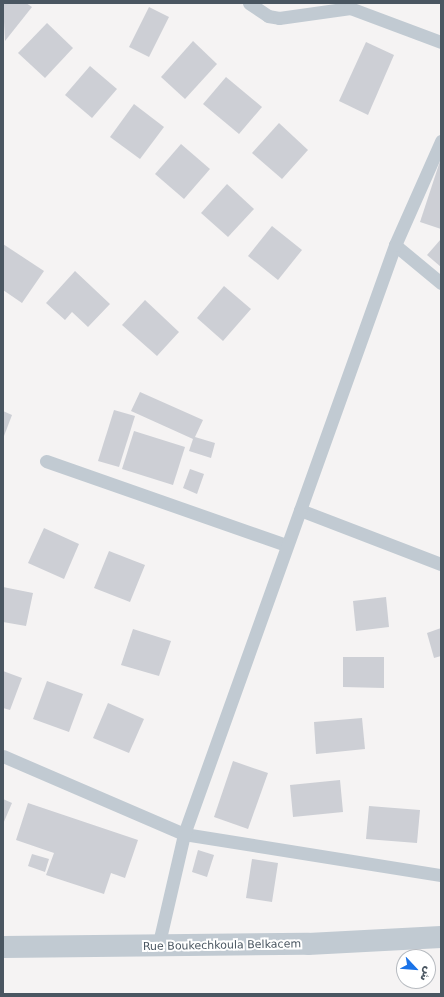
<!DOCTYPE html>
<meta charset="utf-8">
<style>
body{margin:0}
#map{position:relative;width:444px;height:997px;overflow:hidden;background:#f5f3f3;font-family:"DejaVu Sans",Cairo,sans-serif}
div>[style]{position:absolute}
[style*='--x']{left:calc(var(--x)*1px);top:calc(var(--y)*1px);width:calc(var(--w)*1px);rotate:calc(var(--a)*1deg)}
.building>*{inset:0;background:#cdcfd5}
.service>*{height:13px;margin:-6.5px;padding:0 6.5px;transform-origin:6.5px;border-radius:6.5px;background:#c1cad2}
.tertiary>*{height:22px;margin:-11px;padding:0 11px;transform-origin:11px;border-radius:11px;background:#c1cad2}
span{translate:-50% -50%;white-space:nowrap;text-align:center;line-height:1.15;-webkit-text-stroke:4px #fff;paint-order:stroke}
.street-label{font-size:11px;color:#4a5661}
.frame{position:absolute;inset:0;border:4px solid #4a5661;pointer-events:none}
.north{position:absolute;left:396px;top:949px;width:40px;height:40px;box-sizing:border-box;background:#fff;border:1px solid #b7bbc0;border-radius:50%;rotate:116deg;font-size:11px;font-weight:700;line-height:16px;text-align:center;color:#4a5661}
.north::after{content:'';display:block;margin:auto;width:14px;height:18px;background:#1a73e8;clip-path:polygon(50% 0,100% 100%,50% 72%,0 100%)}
</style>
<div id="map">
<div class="building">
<i style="clip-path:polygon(3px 3px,26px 3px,32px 7px,5px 41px)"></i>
<i style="clip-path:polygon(149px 7px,169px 17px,149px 57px,129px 47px)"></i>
<i style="clip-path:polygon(47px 23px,73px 48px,45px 78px,18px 53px)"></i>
<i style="clip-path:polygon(193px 41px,217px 64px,185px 99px,161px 77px)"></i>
<i style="clip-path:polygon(366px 42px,394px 55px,368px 115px,339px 101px)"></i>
<i style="clip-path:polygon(90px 66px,117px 89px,92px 118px,65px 95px)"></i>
<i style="clip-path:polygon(226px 77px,262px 107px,239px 134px,203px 104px)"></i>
<i style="clip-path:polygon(134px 104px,164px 127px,140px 159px,110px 137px)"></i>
<i style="clip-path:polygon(279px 123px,308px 150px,282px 179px,252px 153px)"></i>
<i style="clip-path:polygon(181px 144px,210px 169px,184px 199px,155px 174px)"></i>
<i style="clip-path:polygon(441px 158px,441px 229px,420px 222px)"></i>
<i style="clip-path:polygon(227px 184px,254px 209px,228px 237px,201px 213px)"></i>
<i style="clip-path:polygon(272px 226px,302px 250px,278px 280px,248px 256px)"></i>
<i style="clip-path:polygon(441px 239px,441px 267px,427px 255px)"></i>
<i style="clip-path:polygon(3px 244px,44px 271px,22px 303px,3px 290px)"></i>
<i style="clip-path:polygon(75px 271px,110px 304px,88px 327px,72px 312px,65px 320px,46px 303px)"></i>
<i style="clip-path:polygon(224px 286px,251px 309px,223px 341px,197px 318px)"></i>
<i style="clip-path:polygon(145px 300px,179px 332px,157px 356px,122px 325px)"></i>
<i style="clip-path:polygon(140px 392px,203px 420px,195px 437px,215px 443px,211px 458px,189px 451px,193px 439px,131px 411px)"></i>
<i style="clip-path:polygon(114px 410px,135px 416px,119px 467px,98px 461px)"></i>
<i style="clip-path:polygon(3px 411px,12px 415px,4px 436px,3px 436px)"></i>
<i style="clip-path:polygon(134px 431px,185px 447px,173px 485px,122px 469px)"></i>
<i style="clip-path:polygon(190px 469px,204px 474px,197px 494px,183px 488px)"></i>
<i style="clip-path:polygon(44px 528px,79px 544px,64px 579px,28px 563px)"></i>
<i style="clip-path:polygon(109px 551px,145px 565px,130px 602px,94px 588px)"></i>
<i style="clip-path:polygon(3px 587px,33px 593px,26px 626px,3px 622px)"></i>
<i style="clip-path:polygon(386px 597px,389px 627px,356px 631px,353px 601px)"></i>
<i style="clip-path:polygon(441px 628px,441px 656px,434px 658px,427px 633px)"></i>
<i style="clip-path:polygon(133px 629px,171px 641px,159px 676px,121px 665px)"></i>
<i style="clip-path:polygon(343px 657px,384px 657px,384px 688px,343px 687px)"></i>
<i style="clip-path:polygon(3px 671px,22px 678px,10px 710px,3px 708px)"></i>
<i style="clip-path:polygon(47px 681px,83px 694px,69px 732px,33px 719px)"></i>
<i style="clip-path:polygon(108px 703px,144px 719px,129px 753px,93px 738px)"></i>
<i style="clip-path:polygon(362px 718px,365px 749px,316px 754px,314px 722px)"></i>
<i style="clip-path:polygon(233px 761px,268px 773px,248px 829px,214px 817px)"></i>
<i style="clip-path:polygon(340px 780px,343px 812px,293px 817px,290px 785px)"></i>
<i style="clip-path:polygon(3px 799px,12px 803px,3px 824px)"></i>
<i style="clip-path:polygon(28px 803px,138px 840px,125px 878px,111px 873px,104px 894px,46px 875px,54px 853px,16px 840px)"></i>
<i style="clip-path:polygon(369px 806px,420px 810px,417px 843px,366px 839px)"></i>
<i style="clip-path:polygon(198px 850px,214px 855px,207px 877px,192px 872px)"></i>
<i style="clip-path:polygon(32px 854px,49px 859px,45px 872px,28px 866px)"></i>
<i style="clip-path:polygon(252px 859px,278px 863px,272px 902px,246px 898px)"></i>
</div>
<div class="service">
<i style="--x:249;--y:3;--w:23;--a:34"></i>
<i style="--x:268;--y:16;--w:11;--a:10"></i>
<i style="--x:279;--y:18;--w:72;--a:-8"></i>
<i style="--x:350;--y:8;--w:97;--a:20.5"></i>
<i style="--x:395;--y:245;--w:60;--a:39.6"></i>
<i style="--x:46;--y:461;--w:254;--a:19.3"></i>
<i style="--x:300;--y:510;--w:151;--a:21"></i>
<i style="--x:3;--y:756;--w:197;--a:23.3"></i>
<i style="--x:184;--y:834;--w:260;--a:9.1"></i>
<i style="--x:158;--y:947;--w:116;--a:-77"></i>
<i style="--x:184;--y:834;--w:626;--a:-70.29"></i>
<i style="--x:395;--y:245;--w:114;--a:-66.1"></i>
</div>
<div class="tertiary">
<i style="--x:3;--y:947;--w:305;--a:-0.6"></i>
<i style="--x:308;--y:944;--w:133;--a:-3"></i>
</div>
<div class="street-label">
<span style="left:222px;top:946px;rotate:-1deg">Rue Boukechkoula Belkacem</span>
</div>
<div class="frame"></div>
<div class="north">ش</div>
</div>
